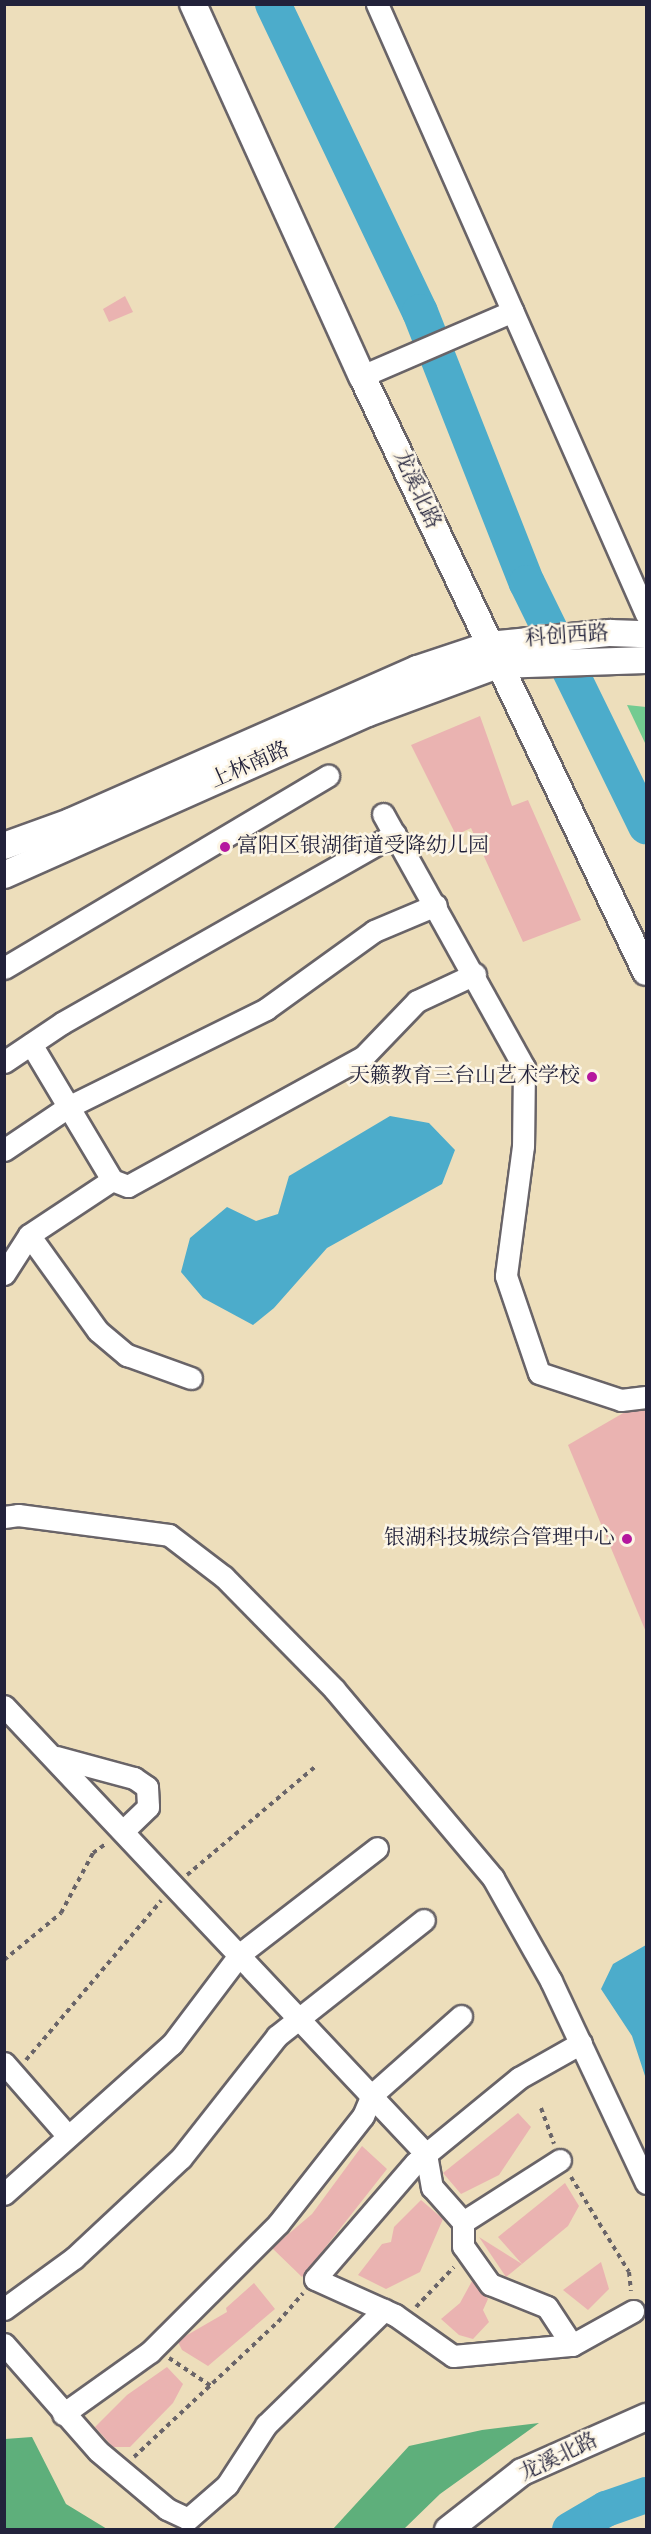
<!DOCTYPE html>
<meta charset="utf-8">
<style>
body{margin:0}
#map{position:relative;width:651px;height:2534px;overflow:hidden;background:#eddebb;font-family:"Old Standard TT","Noto Serif SC",serif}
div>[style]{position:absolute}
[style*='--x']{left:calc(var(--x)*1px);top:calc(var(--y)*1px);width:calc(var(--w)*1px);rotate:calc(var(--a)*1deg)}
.green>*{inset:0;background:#73cb91}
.forest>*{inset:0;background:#5eaf7b}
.water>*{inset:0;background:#4caccb}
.river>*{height:36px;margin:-18px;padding:0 18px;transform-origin:18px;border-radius:18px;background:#4caccb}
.building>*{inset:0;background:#eab3b1}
.path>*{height:4px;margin-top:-2px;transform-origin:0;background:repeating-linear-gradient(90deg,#696468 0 4.5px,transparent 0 9px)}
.roads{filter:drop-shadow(2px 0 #696468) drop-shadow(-2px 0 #696468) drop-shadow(0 2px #696468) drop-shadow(0 -2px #696468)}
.minor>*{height:21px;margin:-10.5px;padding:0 10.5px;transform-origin:10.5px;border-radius:10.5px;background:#fff}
.tertiary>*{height:26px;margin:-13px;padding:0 13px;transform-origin:13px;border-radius:13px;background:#fff}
.dots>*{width:16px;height:16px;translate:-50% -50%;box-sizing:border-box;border:3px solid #fcf5e5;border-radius:50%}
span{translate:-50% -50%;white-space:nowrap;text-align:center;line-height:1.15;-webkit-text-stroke:5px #fcf5e5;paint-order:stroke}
.street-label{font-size:21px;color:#22223b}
.poi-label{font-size:21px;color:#22223b}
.left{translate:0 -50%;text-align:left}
.right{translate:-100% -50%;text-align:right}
.frame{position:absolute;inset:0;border:6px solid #22223b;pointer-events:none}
</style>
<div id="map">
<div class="green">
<i style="clip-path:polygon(627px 705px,646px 707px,646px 745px)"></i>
</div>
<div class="forest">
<i style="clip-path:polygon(539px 2423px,440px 2494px,404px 2529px,333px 2529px,409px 2446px,482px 2430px)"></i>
<i style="clip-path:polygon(32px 2437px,66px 2504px,107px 2529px,5px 2529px,5px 2439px)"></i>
</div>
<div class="water">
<i style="clip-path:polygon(390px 1116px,429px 1123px,455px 1150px,442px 1184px,327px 1248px,274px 1308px,253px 1325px,203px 1298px,181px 1272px,190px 1238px,227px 1207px,256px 1221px,278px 1214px,289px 1176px)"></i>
<i style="clip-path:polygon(646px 1945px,646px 2079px,632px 2036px,601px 1989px,613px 1964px)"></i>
</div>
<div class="river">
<i style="--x:273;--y:4;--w:341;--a:64.5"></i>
<i style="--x:420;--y:312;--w:291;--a:68.5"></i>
<i style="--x:527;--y:583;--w:271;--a:63.9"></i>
<i style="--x:570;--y:2530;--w:42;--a:-30.3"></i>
<i style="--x:606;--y:2509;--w:42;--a:-19.3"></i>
</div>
<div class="building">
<i style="clip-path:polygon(125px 296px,133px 312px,109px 322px,103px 309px)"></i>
<i style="clip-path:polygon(480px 716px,512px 806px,528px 800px,581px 920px,523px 942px,471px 828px,456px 835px,411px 745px)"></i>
<i style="clip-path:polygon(646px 1410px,646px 1632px,568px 1445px,625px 1412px)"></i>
<i style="clip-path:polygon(518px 2113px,531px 2127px,499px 2175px,461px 2194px,443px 2173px)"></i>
<i style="clip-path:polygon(362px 2146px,387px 2169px,302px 2277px,272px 2248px,312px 2214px)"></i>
<i style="clip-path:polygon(565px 2183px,579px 2206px,568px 2226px,522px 2264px,498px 2237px)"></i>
<i style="clip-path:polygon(421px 2200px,443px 2219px,420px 2272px,386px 2289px,358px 2275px,382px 2244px,391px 2242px,394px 2227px)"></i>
<i style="clip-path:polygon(479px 2237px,522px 2264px,506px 2277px)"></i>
<i style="clip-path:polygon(601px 2262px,609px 2289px,588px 2310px,563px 2290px)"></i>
<i style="clip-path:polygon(472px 2281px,488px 2299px,483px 2310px,489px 2322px,473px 2339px,459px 2335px,441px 2319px,460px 2303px)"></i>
<i style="clip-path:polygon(254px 2283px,275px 2309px,208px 2366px,182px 2350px,178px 2342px,182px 2338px,227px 2312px,226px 2308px)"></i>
<i style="clip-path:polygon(167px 2367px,183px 2384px,173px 2403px,130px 2447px,113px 2447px,95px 2427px,127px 2395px)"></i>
</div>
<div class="path">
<i style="--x:187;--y:1875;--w:167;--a:-40.2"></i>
<i style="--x:4;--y:1960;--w:74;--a:-39.5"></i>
<i style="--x:61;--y:1913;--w:68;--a:-61.9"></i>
<i style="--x:93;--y:1853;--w:17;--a:-36"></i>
<i style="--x:26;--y:2060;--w:209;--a:-49.7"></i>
<i style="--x:541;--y:2108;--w:38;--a:70"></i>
<i style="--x:571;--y:2177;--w:111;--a:58.6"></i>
<i style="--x:629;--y:2272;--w:19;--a:84"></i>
<i style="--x:416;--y:2307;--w:55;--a:-46.5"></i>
<i style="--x:169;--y:2358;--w:50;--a:33.7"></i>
<i style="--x:134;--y:2457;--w:197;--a:-43.2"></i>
<i style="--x:278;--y:2322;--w:38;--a:-49"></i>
</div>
<div class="roads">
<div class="minor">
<i style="--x:377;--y:4;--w:667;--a:66.2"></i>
<i style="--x:362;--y:376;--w:164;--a:-23.3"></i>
<i style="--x:383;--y:814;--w:290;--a:60.9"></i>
<i style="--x:524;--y:1067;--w:79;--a:90.7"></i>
<i style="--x:523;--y:1146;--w:131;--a:97.5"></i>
<i style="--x:506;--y:1276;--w:102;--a:71.2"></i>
<i style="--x:539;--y:1373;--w:86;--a:18.2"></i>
<i style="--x:621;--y:1400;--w:25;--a:-7"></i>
<i style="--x:4;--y:968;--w:377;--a:-30.7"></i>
<i style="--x:31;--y:1044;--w:158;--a:59.2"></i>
<i style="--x:4;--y:1062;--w:70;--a:-33.9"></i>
<i style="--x:62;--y:1023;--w:383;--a:-29.6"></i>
<i style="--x:4;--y:1150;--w:77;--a:-33.9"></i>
<i style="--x:68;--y:1107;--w:221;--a:-26.3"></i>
<i style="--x:266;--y:1009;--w:133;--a:-35.8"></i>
<i style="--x:374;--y:931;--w:67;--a:-22.8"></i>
<i style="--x:29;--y:1235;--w:118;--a:54.3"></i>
<i style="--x:98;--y:1331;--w:38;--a:40"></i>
<i style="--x:127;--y:1355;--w:68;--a:19.8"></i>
<i style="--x:4;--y:1274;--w:46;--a:-57.3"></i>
<i style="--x:29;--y:1235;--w:100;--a:-33.5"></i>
<i style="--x:112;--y:1180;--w:17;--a:21"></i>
<i style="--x:128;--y:1186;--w:269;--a:-28.8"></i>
<i style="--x:364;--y:1056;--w:76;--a:-46.1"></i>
<i style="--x:417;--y:1001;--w:64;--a:-25"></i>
<i style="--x:4;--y:1517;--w:14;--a:-8"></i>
<i style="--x:18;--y:1515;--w:152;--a:7.5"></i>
<i style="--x:169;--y:1535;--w:69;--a:37.4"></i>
<i style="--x:224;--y:1577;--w:157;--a:45.5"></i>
<i style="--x:334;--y:1689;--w:247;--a:49.9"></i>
<i style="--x:493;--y:1878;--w:118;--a:60.6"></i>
<i style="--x:551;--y:1981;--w:223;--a:64.8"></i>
<i style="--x:4;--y:1706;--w:615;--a:46.71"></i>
<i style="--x:426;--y:2154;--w:34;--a:80"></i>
<i style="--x:432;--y:2187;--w:47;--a:48.5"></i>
<i style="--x:463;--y:2222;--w:24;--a:90"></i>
<i style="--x:463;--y:2246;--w:47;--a:54.6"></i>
<i style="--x:490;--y:2284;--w:61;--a:22"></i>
<i style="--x:547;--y:2307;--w:45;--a:56.7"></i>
<i style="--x:56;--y:1757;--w:81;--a:15.1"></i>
<i style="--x:134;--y:1778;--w:16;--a:35"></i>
<i style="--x:147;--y:1787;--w:20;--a:87"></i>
<i style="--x:148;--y:1807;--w:33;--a:136"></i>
<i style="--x:581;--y:2043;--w:71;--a:150.6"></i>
<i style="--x:519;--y:2078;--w:134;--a:140.7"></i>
<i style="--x:415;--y:2163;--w:153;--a:130.8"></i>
<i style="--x:315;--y:2279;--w:88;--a:24.2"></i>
<i style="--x:395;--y:2315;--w:71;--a:35.3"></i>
<i style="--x:453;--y:2356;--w:120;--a:-5.3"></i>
<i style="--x:572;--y:2345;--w:70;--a:-29.1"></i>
<i style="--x:4;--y:2063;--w:96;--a:48.8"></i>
<i style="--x:4;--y:2194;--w:225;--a:-41.8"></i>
<i style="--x:172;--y:2044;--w:113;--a:-52.9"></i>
<i style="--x:240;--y:1954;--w:173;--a:-37.7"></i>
<i style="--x:463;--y:2222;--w:115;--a:-32.6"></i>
<i style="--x:4;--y:2309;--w:87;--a:-36.1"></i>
<i style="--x:74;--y:2258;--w:146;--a:-43.1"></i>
<i style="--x:181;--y:2158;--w:155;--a:-51.8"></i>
<i style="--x:277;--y:2036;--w:187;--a:-38.3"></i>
<i style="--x:4;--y:2344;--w:142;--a:48.7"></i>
<i style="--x:98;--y:2451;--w:90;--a:40"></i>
<i style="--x:167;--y:2509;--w:23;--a:25"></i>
<i style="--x:188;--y:2519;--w:52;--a:-41.1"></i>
<i style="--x:227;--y:2485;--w:72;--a:-57"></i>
<i style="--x:266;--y:2425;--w:165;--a:-44.3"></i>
<i style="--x:63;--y:2414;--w:107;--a:-35.5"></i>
<i style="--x:150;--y:2352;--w:181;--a:-45"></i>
<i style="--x:278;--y:2224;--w:137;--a:-51.8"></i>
<i style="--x:363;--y:2116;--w:23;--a:-67"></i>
<i style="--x:372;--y:2095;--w:119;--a:-41.6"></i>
</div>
<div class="tertiary">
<i style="--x:193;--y:4;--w:409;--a:65.6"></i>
<i style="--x:362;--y:376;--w:660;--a:64.52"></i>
<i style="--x:4;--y:846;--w:70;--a:-20"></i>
<i style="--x:70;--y:822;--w:379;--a:-23.8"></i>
<i style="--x:417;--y:669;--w:76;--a:-18.4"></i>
<i style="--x:489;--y:645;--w:122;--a:-5.7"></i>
<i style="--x:610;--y:633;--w:36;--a:2"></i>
<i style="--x:4;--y:875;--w:398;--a:-24"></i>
<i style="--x:368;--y:713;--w:139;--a:-20.3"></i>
<i style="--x:498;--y:665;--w:148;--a:-1.9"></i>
<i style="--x:448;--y:2530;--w:94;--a:-38.1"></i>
<i style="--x:522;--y:2472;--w:136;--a:-23.9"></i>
</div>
</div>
<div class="dots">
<i style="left:225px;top:847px;background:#b5179e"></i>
<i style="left:592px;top:1077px;background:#b5179e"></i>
<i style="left:627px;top:1539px;background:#b5179e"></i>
</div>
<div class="street-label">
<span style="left:416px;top:490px;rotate:65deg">龙溪北路</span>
<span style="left:567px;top:637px;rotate:-4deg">科创西路</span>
<span style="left:250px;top:766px;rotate:-24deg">上林南路</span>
<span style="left:559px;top:2458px;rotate:-26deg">龙溪北路</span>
</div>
<div class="poi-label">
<span class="left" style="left:237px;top:847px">富阳区银湖街道受降幼儿园</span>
<span class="right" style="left:580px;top:1077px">天籁教育三台山艺术学校</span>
<span class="right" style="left:615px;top:1539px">银湖科技城综合管理中心</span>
</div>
<div class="frame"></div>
</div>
